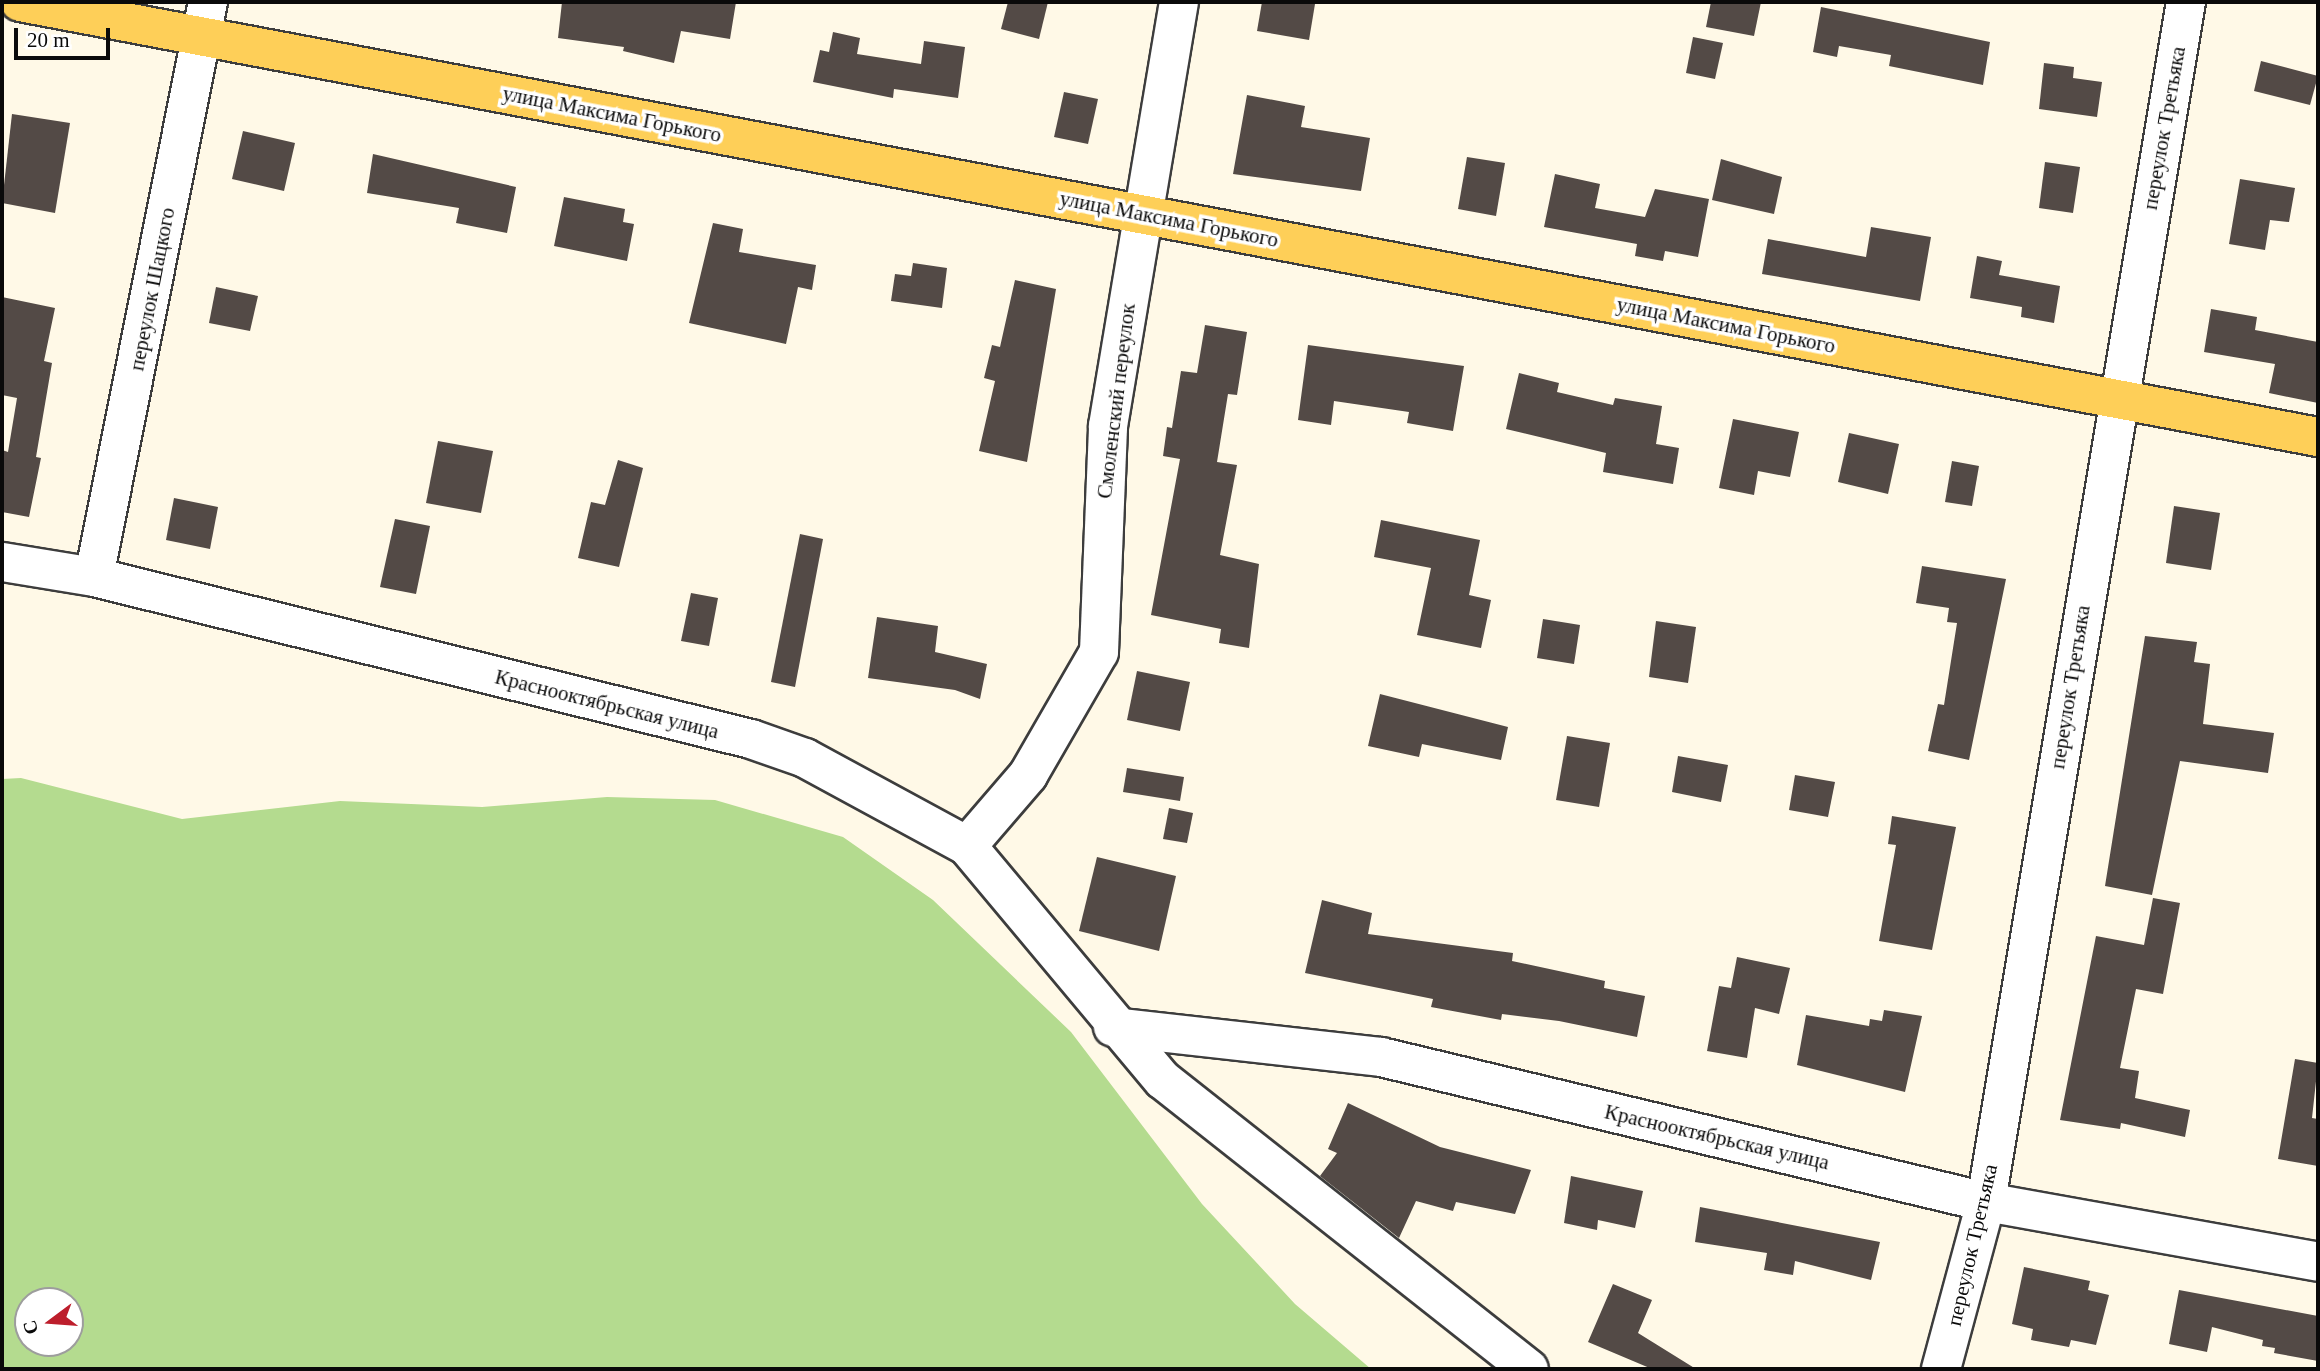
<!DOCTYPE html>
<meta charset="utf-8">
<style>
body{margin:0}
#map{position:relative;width:2320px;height:1371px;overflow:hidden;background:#fff9e7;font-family:Georgia,serif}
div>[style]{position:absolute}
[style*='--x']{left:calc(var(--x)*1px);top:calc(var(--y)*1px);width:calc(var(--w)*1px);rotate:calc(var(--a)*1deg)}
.forest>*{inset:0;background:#b4db8f}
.building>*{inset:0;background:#534a46}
.roads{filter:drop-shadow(2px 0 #3d3d3d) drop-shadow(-2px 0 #3d3d3d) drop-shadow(0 2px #3d3d3d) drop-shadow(0 -2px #3d3d3d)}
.minor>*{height:38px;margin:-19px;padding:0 19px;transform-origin:19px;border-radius:19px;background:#fff}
.major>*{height:38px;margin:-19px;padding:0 19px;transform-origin:19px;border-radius:19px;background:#fecf58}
span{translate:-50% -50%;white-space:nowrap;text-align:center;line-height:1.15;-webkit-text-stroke:7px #fff;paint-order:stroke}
.street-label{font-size:21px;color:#0a0a0a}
.frame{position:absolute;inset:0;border:4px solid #0a0a0a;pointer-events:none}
.north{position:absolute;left:14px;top:1287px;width:70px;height:70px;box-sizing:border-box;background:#fff;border:2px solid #9d9d9d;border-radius:50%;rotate:254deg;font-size:19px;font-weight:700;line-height:28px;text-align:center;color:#0a0a0a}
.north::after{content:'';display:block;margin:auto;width:24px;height:32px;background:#bd1e2c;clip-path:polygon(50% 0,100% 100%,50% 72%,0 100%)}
.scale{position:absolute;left:14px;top:28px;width:96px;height:32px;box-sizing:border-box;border:4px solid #0a0a0a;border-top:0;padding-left:9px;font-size:21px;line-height:24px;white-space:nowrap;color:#0a0a0a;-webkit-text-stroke:5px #fff;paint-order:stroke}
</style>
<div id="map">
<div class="forest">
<i style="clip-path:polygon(evenodd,21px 778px,182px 819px,340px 801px,482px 807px,607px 797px,715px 800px,843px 837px,933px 900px,1071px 1032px,1202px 1204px,1295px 1304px,1371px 1369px,2px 1369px,2px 779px,21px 778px,28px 1301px,70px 1301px,70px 1343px,28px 1343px,28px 1301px)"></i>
</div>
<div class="building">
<i style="clip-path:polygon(562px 2px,736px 2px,730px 39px,681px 31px,674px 63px,623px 51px,624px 47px,558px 38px)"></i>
<i style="clip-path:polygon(1008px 2px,1048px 2px,1039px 39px,1001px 29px)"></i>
<i style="clip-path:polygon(1262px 2px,1315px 4px,1309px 40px,1257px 31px)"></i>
<i style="clip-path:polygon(1711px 2px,1761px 2px,1754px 36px,1706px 27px)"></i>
<i style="clip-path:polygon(1821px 7px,1990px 42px,1983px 85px,1889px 66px,1891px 55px,1839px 46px,1837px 57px,1813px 52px)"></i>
<i style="clip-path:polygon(833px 32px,860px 38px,857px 54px,921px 64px,924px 41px,965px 47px,958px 98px,894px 89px,893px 98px,813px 82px,820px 50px,829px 52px)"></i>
<i style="clip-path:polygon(1693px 37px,1723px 43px,1715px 79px,1686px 73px)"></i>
<i style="clip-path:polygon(2261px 61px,2318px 76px,2310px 105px,2254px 91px)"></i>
<i style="clip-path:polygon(2044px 63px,2074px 67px,2073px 78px,2102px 82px,2097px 117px,2039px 109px)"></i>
<i style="clip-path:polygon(1064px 92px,1098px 99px,1088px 144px,1054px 137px)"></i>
<i style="clip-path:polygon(1247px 95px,1305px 106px,1301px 127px,1370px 138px,1361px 191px,1233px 174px)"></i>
<i style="clip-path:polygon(12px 114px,70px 123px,55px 213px,2px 203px)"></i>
<i style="clip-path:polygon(243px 131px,295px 143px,284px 191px,232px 179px)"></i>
<i style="clip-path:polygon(373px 154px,516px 187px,507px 233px,456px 223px,459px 208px,367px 193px)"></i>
<i style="clip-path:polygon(1467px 157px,1505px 163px,1496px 216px,1458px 209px)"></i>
<i style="clip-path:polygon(1721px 159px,1782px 177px,1774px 214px,1712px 200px)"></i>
<i style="clip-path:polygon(2045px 162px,2080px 167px,2073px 213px,2039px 208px)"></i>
<i style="clip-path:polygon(1555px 174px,1600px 184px,1595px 208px,1645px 217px,1655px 189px,1709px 199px,1698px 257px,1665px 251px,1663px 261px,1635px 256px,1637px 244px,1544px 227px)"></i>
<i style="clip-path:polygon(2240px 179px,2295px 188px,2289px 222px,2270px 220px,2265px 250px,2229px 244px)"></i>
<i style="clip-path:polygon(564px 197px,625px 209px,623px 222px,634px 224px,627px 261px,554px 246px)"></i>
<i style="clip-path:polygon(713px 223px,743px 229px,739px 252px,816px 265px,812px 290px,798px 287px,786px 344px,689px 323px)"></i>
<i style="clip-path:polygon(1871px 227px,1931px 237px,1920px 301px,1762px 274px,1768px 239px,1866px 257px)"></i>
<i style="clip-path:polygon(1977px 256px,2002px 261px,1999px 275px,2060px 286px,2054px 323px,2021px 317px,2022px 307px,1970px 298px)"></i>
<i style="clip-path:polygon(913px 263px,947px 268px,942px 308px,891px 301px,895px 274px,911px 276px)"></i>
<i style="clip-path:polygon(1015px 280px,1056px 289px,1027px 462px,979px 451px,995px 381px,984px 378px,992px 345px,1000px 347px)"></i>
<i style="clip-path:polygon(216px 287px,258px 296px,250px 331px,209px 323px)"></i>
<i style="clip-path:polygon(2px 297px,55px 308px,44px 361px,52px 363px,36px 457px,41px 458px,29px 517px,2px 512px,2px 450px,8px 452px,17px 398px,2px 395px)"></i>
<i style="clip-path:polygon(2211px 309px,2257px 317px,2255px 330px,2318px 342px,2318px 403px,2269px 393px,2275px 364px,2204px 352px)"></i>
<i style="clip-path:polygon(1205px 325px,1247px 332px,1237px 395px,1228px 394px,1217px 462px,1237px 465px,1220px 555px,1259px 564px,1249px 648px,1219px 643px,1221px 629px,1151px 615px,1180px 459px,1163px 456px,1167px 427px,1172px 428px,1181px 371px,1197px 373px)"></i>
<i style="clip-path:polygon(1308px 345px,1464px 366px,1453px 431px,1407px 423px,1409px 412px,1334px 401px,1331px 425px,1298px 420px)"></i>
<i style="clip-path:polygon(1519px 373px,1559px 383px,1557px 392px,1613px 405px,1615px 398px,1662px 406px,1656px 444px,1679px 448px,1673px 484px,1603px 472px,1606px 453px,1506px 429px)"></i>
<i style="clip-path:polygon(1733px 419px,1799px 432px,1790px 477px,1758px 471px,1754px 495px,1719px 488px)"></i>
<i style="clip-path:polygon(1849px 433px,1899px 444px,1888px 494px,1838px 482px)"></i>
<i style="clip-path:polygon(438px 441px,493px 451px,481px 513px,426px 503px)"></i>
<i style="clip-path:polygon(618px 460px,643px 468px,619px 567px,578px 558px,591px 502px,605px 505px)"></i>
<i style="clip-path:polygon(1952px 461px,1979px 466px,1972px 506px,1945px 502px)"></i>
<i style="clip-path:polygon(174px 498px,218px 507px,210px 549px,166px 540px)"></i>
<i style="clip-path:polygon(2174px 506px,2220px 513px,2211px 570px,2166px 563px)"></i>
<i style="clip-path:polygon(395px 519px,430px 526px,416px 594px,380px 587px)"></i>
<i style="clip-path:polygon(1381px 520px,1480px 540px,1469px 595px,1491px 600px,1481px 648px,1417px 635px,1431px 568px,1374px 557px)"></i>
<i style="clip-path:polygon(800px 534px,823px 539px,795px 687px,771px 682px)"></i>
<i style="clip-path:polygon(1922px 566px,2006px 579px,1969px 760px,1928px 751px,1938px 704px,1944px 705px,1957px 623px,1947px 622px,1949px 608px,1916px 603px)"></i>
<i style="clip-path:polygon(691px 593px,718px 598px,709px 646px,681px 641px)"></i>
<i style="clip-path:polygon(877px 617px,938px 626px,935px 652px,987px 664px,980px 699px,955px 690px,868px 678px)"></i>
<i style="clip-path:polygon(1543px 619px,1580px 625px,1574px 664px,1537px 658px)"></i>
<i style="clip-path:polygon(1656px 621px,1696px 627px,1688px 683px,1649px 677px)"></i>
<i style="clip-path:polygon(2145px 636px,2197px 642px,2194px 662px,2210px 664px,2203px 724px,2274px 733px,2268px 773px,2180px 761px,2152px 895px,2105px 886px)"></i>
<i style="clip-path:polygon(1137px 671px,1190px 682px,1180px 731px,1127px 720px)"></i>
<i style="clip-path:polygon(1380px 694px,1508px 727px,1501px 760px,1422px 744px,1419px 757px,1368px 746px)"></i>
<i style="clip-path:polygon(1567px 736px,1610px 743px,1599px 807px,1556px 800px)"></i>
<i style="clip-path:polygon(1678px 756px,1728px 765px,1721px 802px,1672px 792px)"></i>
<i style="clip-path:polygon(1127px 768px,1184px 777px,1180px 801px,1123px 792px)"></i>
<i style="clip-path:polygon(1795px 775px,1835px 782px,1828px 817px,1789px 810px)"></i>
<i style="clip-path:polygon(1169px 808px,1193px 813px,1187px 843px,1163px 839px)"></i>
<i style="clip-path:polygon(1892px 816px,1956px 827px,1932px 950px,1879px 941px,1896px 845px,1888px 844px)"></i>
<i style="clip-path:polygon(1097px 857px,1176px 876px,1159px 951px,1079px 931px)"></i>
<i style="clip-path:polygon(2153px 898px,2180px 903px,2163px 994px,2136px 989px,2120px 1068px,2139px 1071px,2135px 1098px,2190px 1110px,2185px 1137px,2121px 1123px,2120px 1129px,2060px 1120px,2096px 936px,2144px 945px)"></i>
<i style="clip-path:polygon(1322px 900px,1372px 913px,1368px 934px,1513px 953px,1512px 961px,1605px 981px,1604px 988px,1645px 996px,1637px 1037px,1559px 1021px,1502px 1014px,1501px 1020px,1431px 1007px,1433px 999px,1305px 973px)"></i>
<i style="clip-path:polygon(1737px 957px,1790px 968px,1779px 1014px,1755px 1008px,1747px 1058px,1707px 1051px,1719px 986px,1731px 988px)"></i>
<i style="clip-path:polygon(1884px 1010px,1922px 1016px,1905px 1092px,1797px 1065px,1806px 1015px,1869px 1026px,1870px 1019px,1882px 1021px)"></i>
<i style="clip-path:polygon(2295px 1059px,2318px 1063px,2312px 1118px,2318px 1119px,2318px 1166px,2278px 1159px)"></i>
<i style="clip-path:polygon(1348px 1103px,1440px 1147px,1531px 1170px,1515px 1214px,1456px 1202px,1453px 1211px,1416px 1201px,1399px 1238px,1320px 1176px,1337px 1153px,1328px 1149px)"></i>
<i style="clip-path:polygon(1571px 1176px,1643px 1191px,1635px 1228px,1598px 1220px,1597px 1230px,1564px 1223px)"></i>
<i style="clip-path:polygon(1700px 1207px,1880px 1242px,1871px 1280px,1795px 1261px,1793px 1275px,1764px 1270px,1767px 1253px,1695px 1242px)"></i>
<i style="clip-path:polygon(2024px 1267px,2090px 1281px,2088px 1290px,2109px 1295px,2096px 1345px,2071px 1340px,2069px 1347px,2031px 1340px,2033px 1329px,2012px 1324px)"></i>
<i style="clip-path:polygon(1613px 1284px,1652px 1300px,1638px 1333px,1696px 1369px,1652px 1369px,1588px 1342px)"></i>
<i style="clip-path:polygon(2179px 1290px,2318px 1316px,2318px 1361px,2274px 1353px,2275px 1348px,2262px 1346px,2263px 1340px,2212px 1327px,2207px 1352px,2169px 1344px)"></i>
</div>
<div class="roads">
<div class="minor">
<i style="--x:2;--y:562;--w:93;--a:9.3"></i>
<i style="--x:94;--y:577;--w:677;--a:13.85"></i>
<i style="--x:751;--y:739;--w:57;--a:19.4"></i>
<i style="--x:805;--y:758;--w:184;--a:28.5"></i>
<i style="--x:967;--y:846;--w:305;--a:50.1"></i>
<i style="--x:1163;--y:1080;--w:466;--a:38.3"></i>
<i style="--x:94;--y:577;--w:586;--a:-78.79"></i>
<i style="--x:967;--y:846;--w:94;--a:-49.3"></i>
<i style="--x:1028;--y:775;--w:142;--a:-60"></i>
<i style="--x:1099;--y:652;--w:226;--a:-87.7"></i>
<i style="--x:1108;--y:426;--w:430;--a:-80.5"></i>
<i style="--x:1113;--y:1027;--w:270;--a:6.4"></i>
<i style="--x:1381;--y:1057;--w:622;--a:13.48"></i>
<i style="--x:1986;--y:1202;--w:337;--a:10.2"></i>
<i style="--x:1941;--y:1369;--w:173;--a:-74.9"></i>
<i style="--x:1986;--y:1202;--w:1217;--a:-80.54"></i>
</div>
<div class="major">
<i style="--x:20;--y:2;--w:2339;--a:10.72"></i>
</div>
</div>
<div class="street-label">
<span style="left:612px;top:114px;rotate:11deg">улица Максима Горького</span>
<span style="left:2164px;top:128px;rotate:-80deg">переулок Третьяка</span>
<span style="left:1169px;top:219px;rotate:11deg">улица Максима Горького</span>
<span style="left:152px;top:289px;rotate:-79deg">переулок Шацкого</span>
<span style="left:1726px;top:325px;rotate:11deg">улица Максима Горького</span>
<span style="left:1116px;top:401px;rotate:-83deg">Смоленский переулок</span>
<span style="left:2070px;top:687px;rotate:-81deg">переулок Третьяка</span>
<span style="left:607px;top:704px;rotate:14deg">Краснооктябрьская улица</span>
<span style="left:1717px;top:1137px;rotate:13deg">Краснооктябрьская улица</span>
<span style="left:1972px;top:1245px;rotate:-77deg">переулок Третьяка</span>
</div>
<div class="frame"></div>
<div class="north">С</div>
<div class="scale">20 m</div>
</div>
